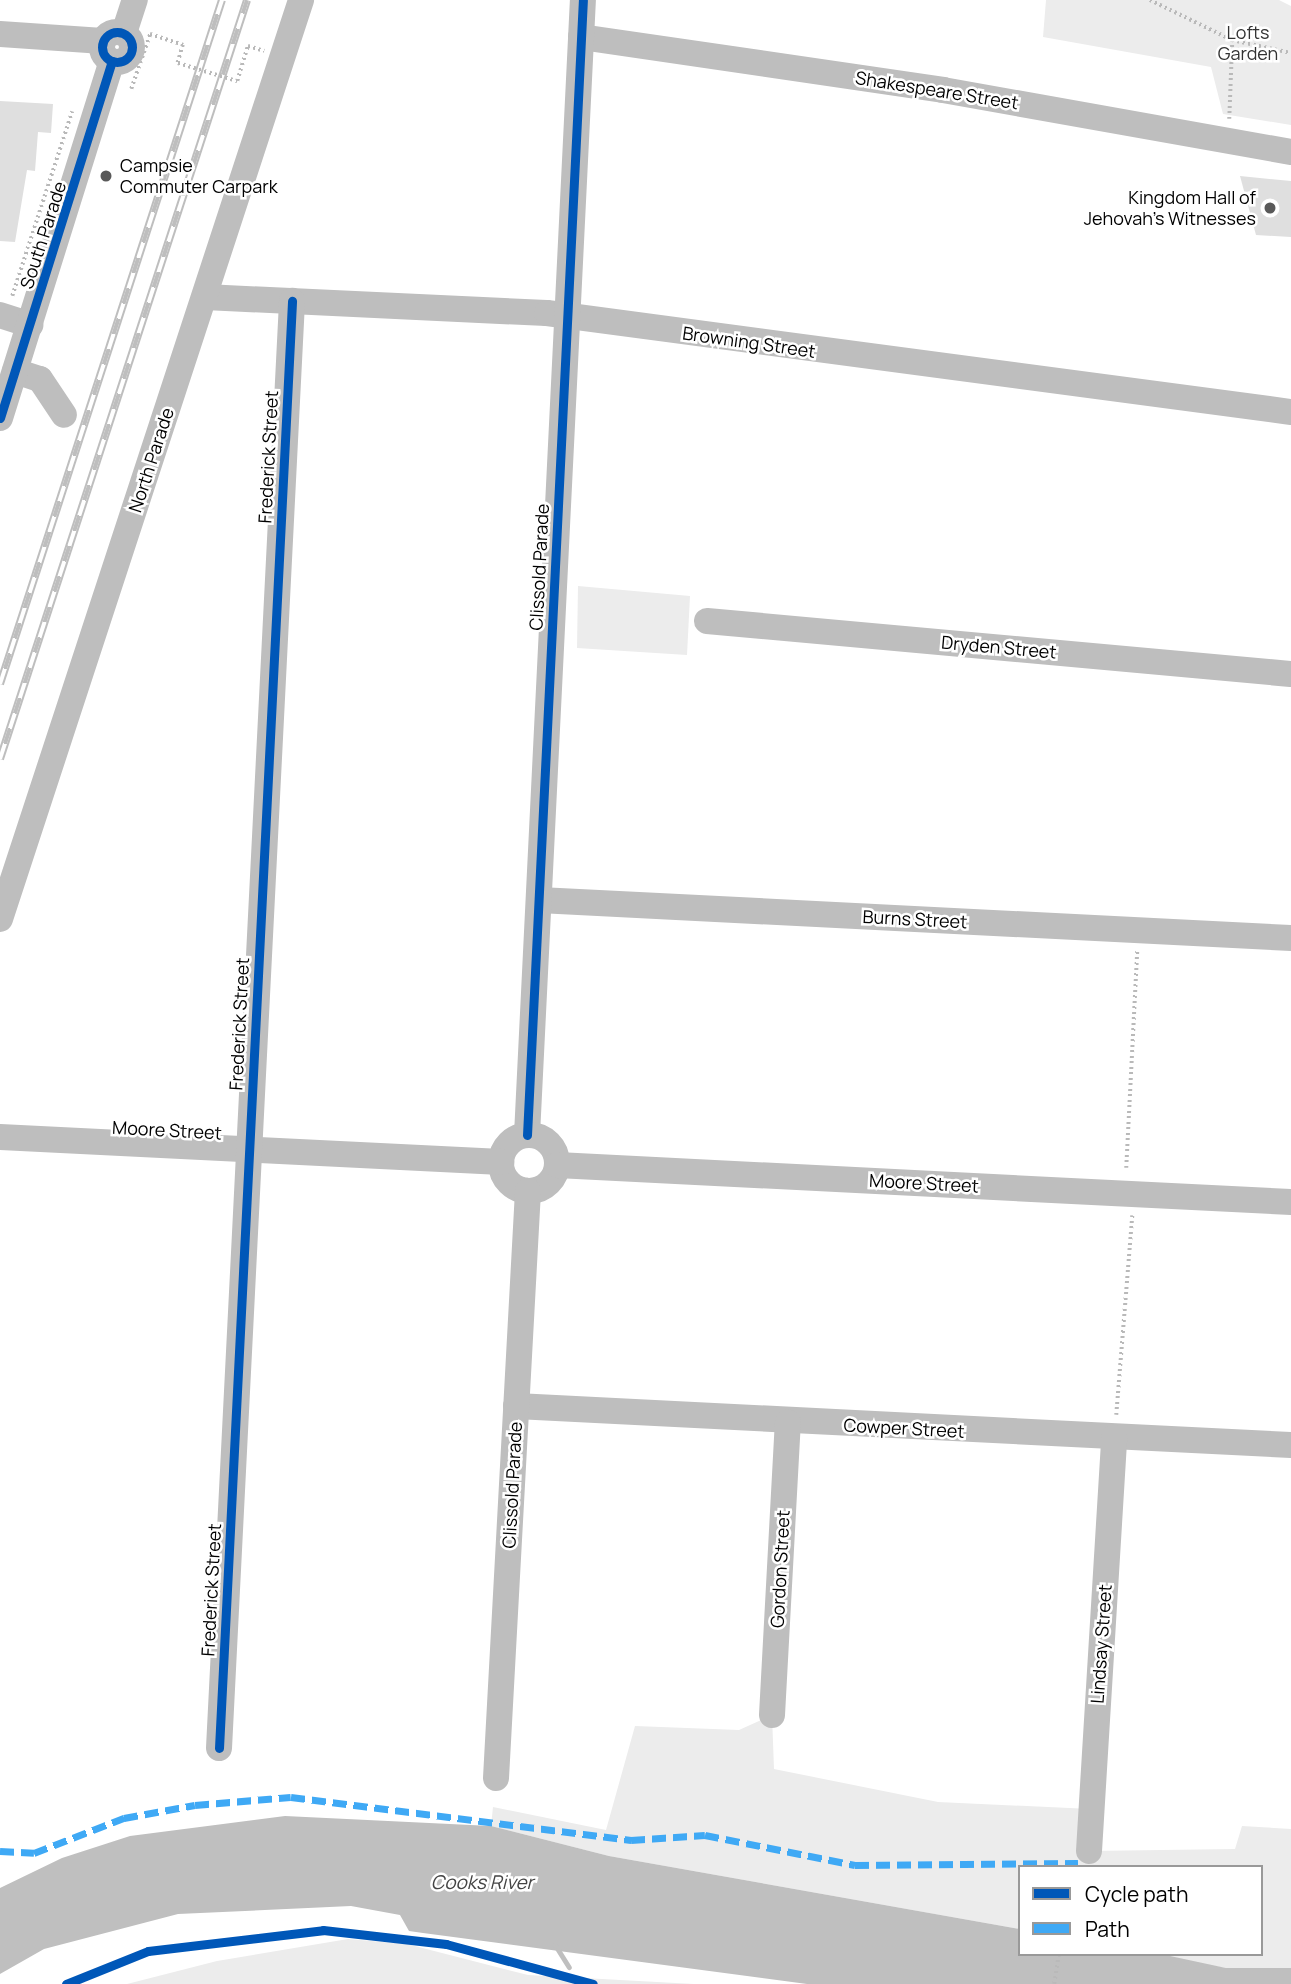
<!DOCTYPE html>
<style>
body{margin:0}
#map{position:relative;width:1291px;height:1984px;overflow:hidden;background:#fff;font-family:Manrope,sans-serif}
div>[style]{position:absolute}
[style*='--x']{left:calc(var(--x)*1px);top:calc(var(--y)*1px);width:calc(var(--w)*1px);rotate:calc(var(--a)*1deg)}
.green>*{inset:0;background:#ececec}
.water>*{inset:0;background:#bfbfbf}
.stream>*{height:5px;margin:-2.5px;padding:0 2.5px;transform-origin:2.5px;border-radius:2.5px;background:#bfbfbf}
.building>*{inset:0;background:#dfdfdf}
.path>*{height:3.5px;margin-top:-1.75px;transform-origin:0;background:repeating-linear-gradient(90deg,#b9b9b9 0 2px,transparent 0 5.5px)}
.minor>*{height:26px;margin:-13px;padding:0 13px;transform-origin:13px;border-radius:13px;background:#bebebe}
.minor>.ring{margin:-13px;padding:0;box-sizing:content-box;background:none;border:26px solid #bebebe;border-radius:50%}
.rail>*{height:8px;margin-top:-4px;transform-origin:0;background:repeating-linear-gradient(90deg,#fff 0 16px,#bebebe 0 32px);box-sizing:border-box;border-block:2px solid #bebebe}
.path-bridge>*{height:3.5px;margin-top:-1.75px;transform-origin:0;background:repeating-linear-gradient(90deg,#b9b9b9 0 2px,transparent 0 5.5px)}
.quiet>*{height:7px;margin-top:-3.5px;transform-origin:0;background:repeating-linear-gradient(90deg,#3fa9f5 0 14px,transparent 0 21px)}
.cycleway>*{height:9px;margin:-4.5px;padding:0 4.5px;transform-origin:4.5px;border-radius:4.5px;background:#0057b8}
.cycleway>.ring{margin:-4.5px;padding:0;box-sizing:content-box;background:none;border:9px solid #0057b8;border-radius:50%}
.dots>*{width:19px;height:19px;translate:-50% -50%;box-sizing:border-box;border:4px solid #fff;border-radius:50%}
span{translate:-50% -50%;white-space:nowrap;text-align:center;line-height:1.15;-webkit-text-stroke:5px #fff;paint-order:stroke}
.park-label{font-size:18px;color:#333}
.street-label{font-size:18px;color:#000}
.poi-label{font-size:18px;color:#000}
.left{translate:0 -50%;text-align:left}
.right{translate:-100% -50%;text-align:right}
.water-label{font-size:19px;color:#444;font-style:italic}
.legend{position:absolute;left:1018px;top:1865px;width:245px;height:91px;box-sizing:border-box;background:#fff;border:2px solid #999;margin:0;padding:9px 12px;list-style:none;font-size:21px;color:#000}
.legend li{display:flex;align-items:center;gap:14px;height:35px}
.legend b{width:35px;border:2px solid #999}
</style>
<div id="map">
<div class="green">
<i style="clip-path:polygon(1046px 0,1279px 0,1291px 6px,1291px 125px,1223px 114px,1211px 67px,1043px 37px)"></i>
<i style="clip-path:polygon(578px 586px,690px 596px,687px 655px,577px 648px)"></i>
<i style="clip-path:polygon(772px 1715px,774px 1769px,938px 1802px,1091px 1809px,1089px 1851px,1235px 1849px,1242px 1826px,1291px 1829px,1291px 1968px,1226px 1968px,1136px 1954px,1261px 1954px,1261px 1867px,1020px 1867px,1020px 1929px,609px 1856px,491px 1826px,493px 1807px,606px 1830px,635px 1726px,739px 1730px)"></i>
<i style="clip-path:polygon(348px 1939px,407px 1944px,528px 1975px,694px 1984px,127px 1984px,217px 1961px)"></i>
</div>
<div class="water">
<i style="clip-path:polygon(285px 1816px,491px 1826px,609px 1856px,1020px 1929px,1020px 1954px,1170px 1956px,1226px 1968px,1291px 1968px,1291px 1984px,807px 1984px,423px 1933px,409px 1931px,400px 1915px,351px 1906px,178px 1914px,44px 1949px,0 1974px,0 1888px,62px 1858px,130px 1836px)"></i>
</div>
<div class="stream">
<i style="--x:555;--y:1945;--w:26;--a:58"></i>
</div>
<div class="building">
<i style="clip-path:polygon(0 101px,53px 104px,51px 133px,38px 132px,35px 171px,27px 170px,15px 242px,0 241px)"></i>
<i style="clip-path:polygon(1240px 176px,1291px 181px,1291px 237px,1256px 235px)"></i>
</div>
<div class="path">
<i style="--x:1150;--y:0;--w:91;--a:26"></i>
<i style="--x:1232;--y:40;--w:60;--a:12.4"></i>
<i style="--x:237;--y:81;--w:37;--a:-73"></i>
<i style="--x:248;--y:46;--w:17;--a:17"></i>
<i style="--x:131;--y:89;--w:58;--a:-70.9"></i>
<i style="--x:150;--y:34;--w:35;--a:18"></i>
<i style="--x:183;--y:45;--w:19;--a:106"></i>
<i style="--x:1229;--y:119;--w:79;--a:-87.8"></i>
<i style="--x:12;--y:296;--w:194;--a:-72"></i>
<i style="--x:1126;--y:1168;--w:218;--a:-87.1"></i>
<i style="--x:1116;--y:1415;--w:200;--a:-85.4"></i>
<i style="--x:1054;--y:1984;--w:30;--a:-81"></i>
</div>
<div class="minor">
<i class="ring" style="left:102px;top:32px;width:4px;height:4px"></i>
<i style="--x:124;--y:33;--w:35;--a:-72"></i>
<i style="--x:0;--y:34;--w:103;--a:3.9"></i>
<i style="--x:581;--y:37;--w:366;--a:8.3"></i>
<i style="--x:943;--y:90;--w:353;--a:10.1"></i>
<i style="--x:205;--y:297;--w:342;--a:2.7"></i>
<i style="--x:547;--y:313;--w:751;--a:7.58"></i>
<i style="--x:0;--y:315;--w:32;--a:18"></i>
<i style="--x:15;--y:371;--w:26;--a:18"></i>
<i style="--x:40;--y:379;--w:43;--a:56.3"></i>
<i style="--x:0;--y:418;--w:374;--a:-72.6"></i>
<i style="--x:707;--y:621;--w:586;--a:5.19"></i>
<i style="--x:539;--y:900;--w:753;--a:2.89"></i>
<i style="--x:0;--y:919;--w:967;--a:-71.86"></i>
<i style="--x:527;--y:1135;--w:1136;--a:-87.18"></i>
<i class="ring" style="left:501px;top:1135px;width:30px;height:30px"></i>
<i style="--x:0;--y:1137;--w:502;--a:2.86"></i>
<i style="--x:557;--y:1165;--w:735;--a:2.89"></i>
<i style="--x:516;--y:1406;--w:776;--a:2.88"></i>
<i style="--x:772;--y:1715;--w:293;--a:-86.9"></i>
<i style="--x:219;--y:1748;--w:1449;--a:-87.11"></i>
<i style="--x:496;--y:1778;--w:588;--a:-86.88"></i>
<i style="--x:1089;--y:1851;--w:414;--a:-86.5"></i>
</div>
<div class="rail">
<i style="--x:0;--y:684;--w:719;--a:-72.02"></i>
<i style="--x:0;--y:759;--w:798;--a:-71.97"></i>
</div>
<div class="path-bridge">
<i style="--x:178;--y:63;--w:62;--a:17"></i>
</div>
<div class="quiet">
<i style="--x:0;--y:1851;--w:34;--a:3"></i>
<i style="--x:34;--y:1853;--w:97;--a:-21.3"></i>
<i style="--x:124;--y:1818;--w:72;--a:-10.4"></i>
<i style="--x:195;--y:1805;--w:96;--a:-4.8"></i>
<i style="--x:291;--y:1797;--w:343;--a:7.2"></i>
<i style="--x:631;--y:1840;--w:74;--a:-3.9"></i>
<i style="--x:705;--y:1835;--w:153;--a:11.3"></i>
<i style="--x:855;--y:1865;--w:223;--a:-0.5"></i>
</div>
<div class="cycleway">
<i class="ring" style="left:102px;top:32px;width:21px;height:21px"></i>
<i style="--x:0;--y:418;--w:374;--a:-72.6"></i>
<i style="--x:527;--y:1135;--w:1136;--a:-87.18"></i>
<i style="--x:219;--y:1748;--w:1449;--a:-87.11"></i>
<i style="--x:66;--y:1984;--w:88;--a:-21.9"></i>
<i style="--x:148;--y:1951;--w:176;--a:-6.8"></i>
<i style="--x:323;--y:1930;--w:124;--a:6.5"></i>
<i style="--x:446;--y:1944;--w:152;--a:15.2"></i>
</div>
<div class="dots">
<i style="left:106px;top:176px;background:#595959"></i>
<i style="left:1270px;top:208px;background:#595959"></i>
</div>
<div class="park-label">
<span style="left:1248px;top:43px">Lofts<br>Garden</span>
</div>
<div class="street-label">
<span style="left:937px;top:90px;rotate:9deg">Shakespeare Street</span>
<span style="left:43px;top:235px;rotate:-72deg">South Parade</span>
<span style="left:749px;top:342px;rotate:8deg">Browning Street</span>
<span style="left:268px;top:457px;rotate:-87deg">Frederick Street</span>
<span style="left:151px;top:460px;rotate:-72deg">North Parade</span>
<span style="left:539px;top:567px;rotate:-87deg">Clissold Parade</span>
<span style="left:999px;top:647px;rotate:5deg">Dryden Street</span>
<span style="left:915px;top:919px;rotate:3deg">Burns Street</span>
<span style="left:239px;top:1024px;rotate:-87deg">Frederick Street</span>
<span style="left:167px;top:1130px;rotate:3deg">Moore Street</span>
<span style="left:924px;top:1183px;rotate:3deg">Moore Street</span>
<span style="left:904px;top:1428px;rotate:3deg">Cowper Street</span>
<span style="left:512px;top:1485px;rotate:-87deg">Clissold Parade</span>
<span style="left:780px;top:1569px;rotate:-87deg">Gordon Street</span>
<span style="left:211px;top:1590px;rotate:-87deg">Frederick Street</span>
<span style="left:1101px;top:1644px;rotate:-86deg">Lindsay Street</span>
</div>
<div class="poi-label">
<span class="left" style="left:120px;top:176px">Campsie<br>Commuter Carpark</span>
<span class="right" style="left:1256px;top:208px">Kingdom Hall of<br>Jehovah's Witnesses</span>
</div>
<div class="water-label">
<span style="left:482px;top:1883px">Cooks River</span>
</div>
<ul class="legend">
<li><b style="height:9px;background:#0057b8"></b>Cycle path</li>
<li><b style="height:9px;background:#3fa9f5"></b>Path</li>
</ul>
</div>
